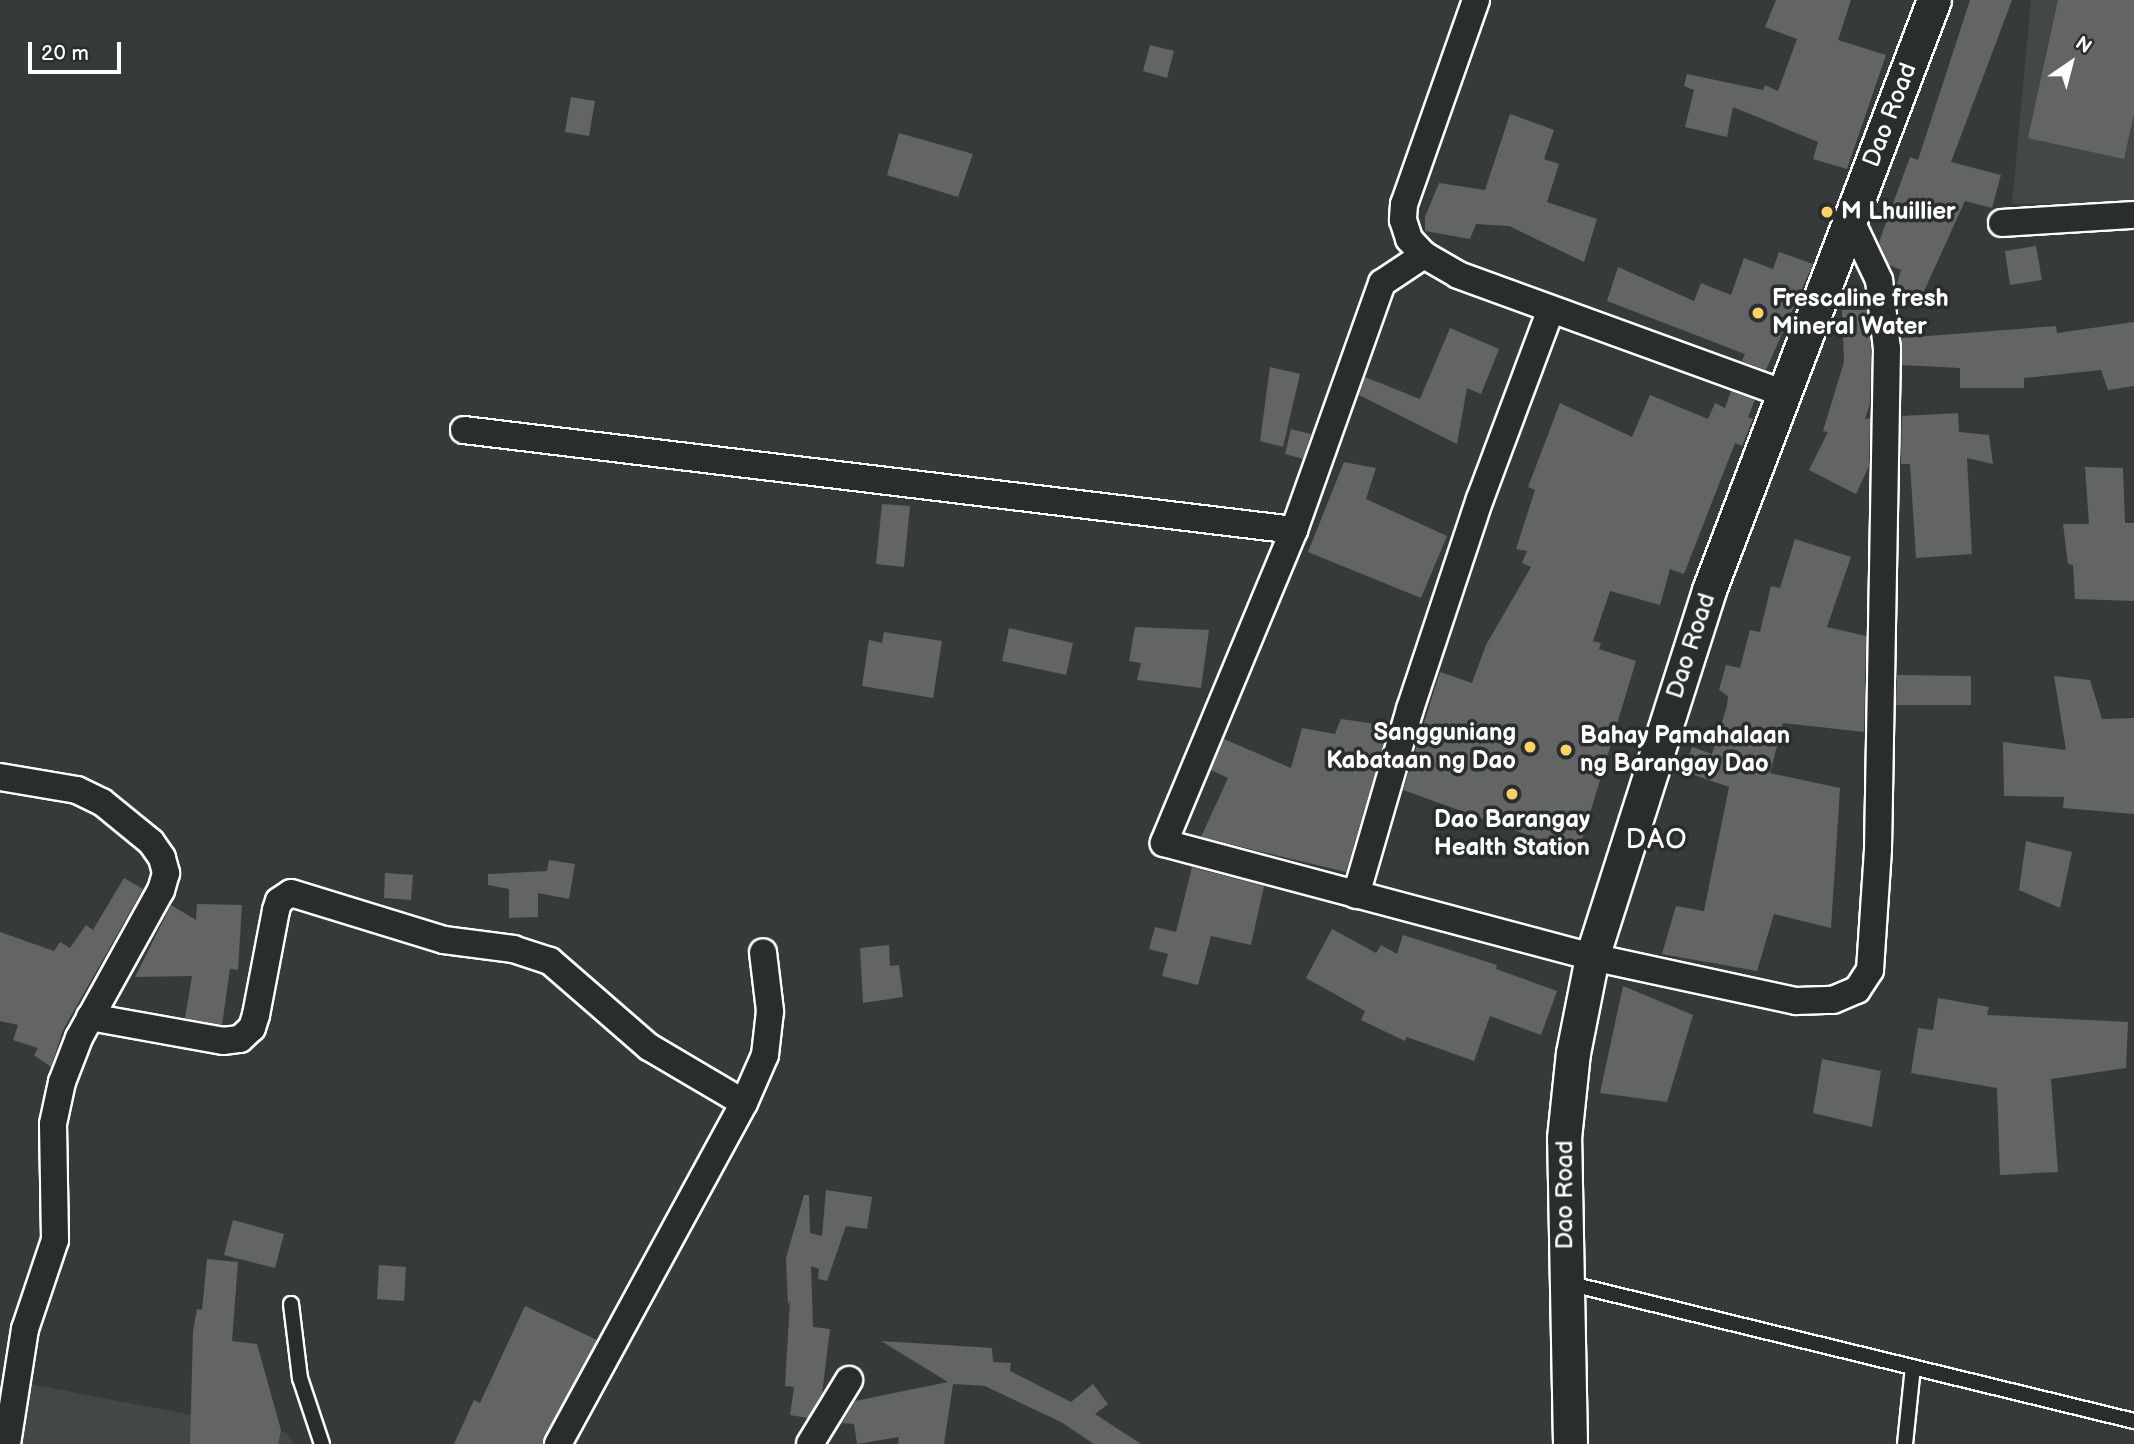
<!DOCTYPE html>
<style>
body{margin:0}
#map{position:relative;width:2134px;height:1444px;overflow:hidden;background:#373a3b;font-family:"Balsamiq Sans",sans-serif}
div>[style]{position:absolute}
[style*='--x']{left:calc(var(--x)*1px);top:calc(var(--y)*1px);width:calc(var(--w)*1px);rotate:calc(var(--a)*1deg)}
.built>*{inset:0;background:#444748}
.building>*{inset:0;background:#636465}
.roads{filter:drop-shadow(2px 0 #fff) drop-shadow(-2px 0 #fff) drop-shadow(0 2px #fff) drop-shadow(0 -2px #fff)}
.service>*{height:14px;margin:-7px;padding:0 7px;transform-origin:7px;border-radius:7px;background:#2a2d2e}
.minor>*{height:26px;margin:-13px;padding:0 13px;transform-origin:13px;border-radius:13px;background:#2a2d2e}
.tertiary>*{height:33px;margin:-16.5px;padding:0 16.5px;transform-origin:16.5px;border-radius:16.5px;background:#2a2d2e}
.dots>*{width:19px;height:19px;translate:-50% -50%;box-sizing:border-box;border:4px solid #2a2d2e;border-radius:50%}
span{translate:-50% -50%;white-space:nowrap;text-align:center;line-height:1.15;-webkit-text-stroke:7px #2a2d2e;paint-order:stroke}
.street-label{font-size:24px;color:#fff}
.poi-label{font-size:24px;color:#fff;font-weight:700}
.left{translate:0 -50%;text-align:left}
.right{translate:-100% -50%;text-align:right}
.quarter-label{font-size:28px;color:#fff;letter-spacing:2px}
.north{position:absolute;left:2036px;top:28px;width:70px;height:70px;-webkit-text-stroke:5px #2a2d2e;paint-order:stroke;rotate:35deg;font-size:19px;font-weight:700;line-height:28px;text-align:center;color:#fff}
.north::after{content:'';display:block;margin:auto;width:24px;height:32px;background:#fff;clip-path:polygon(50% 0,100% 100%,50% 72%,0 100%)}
.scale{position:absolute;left:28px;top:42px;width:93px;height:32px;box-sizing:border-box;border:4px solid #fff;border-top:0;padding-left:9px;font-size:21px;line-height:24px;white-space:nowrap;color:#fff;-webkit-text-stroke:5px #2a2d2e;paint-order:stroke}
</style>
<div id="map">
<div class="built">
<i style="clip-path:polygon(2031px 0,2134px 0,2134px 203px,2012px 204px)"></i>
<i style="clip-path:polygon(29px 1384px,287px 1433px,294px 1444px,19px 1444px)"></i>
</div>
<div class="building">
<i style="clip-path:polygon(1776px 0,1851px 0,1838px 40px,1886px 55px,1847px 169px,1813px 159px,1818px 142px,1733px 107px,1727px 137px,1685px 127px,1694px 90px,1684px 86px,1687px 74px,1763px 90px,1765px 85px,1778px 91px,1797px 39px,1765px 27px)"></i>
<i style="clip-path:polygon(1970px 0,2012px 0,1951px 162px,2001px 175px,1992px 208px,1965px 201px,1920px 300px,1898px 304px,1896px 287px,1901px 270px,1889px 265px,1879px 242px,1910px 157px,1918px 160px)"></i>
<i style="clip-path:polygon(2058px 0,2134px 0,2134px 113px,2124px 159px,2028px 138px)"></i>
<i style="clip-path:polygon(1150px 45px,1174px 51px,1167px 78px,1143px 71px)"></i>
<i style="clip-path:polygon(571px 97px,595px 101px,589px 136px,565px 132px)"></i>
<i style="clip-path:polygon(1510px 114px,1554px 130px,1544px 159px,1559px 164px,1547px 202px,1597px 219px,1584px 262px,1509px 226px,1476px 224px,1470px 239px,1425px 231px,1425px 217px,1439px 183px,1485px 190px)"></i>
<i style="clip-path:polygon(899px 133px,973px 154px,958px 197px,887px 175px)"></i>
<i style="clip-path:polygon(2036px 246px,2042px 280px,2010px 285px,2005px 251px)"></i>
<i style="clip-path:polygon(1779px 252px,1813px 264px,1766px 370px,1742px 361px,1745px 354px,1607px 301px,1618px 267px,1694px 301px,1701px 283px,1731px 295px,1744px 258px,1773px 269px)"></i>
<i style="clip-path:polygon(1842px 310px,1867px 310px,1871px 350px,1870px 403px,1865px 419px,1870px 418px,1869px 466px,1856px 494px,1809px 470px,1828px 432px,1823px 431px,1844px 362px)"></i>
<i style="clip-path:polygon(2134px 322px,2134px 386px,2108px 390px,2101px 370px,2024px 378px,2024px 388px,1960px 388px,1960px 368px,1902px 365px,1902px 338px,2056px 326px,2057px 333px)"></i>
<i style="clip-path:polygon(1450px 328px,1499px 349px,1481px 394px,1467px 388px,1457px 444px,1359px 395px,1365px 377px,1420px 399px)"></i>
<i style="clip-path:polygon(1270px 367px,1300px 374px,1283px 447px,1260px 441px)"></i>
<i style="clip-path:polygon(1731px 391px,1755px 400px,1748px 417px,1753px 419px,1742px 446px,1735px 443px,1684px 574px,1670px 569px,1660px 605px,1610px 591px,1593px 641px,1601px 643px,1599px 649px,1636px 661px,1578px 853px,1403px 790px,1440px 672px,1472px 683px,1486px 645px,1531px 567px,1522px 563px,1527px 551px,1516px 549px,1535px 490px,1528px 487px,1560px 403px,1632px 437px,1650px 395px,1708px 419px,1715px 403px,1725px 408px)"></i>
<i style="clip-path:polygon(1958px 413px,1959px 432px,1989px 435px,1993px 464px,1967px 458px,1972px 554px,1916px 558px,1910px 464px,1901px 464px,1902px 416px)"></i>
<i style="clip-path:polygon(1291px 429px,1311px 434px,1303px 459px,1285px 454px)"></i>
<i style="clip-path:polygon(1344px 462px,1376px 468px,1366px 499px,1447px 536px,1421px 598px,1308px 552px)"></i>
<i style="clip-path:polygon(2085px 467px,2123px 468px,2125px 523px,2134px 523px,2134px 601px,2075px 599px,2073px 565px,2068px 564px,2063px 524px,2089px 524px)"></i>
<i style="clip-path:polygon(882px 504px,910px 506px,904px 567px,876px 564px)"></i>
<i style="clip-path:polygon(1795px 539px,1851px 557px,1827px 627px,1866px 636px,1864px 732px,1783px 723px,1770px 773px,1840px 788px,1831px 928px,1774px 914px,1757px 971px,1662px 954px,1676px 906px,1704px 911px,1729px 787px,1683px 771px,1692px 747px,1712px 754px,1727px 706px,1728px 696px,1719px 690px,1726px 665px,1740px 668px,1750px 630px,1760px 632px,1771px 586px,1780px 588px)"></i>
<i style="clip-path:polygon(1135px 627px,1209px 630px,1201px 688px,1137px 680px,1141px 663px,1129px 661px)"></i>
<i style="clip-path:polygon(1009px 628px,1073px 643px,1066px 675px,1002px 661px)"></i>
<i style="clip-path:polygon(884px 632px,942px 641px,933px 698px,862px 686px,869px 640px,882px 643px)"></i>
<i style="clip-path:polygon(1897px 675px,1971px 676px,1971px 705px,1896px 705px)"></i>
<i style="clip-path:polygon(2054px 676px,2090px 680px,2102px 719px,2134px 718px,2134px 814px,2063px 808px,2064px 797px,2004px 796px,2003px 742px,2066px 750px)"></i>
<i style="clip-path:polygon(1341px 719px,1389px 726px,1346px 872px,1201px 837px,1228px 778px,1211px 770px,1224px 739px,1291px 768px,1302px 728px,1335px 734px)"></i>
<i style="clip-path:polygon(2026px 841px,2072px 852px,2060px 908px,2019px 890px)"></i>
<i style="clip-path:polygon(549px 860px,575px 864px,569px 899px,538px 893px,538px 917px,509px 918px,509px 889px,488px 885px,488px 874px,547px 871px)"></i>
<i style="clip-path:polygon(1192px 867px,1264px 886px,1251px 945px,1211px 936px,1198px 985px,1162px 976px,1168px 954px,1149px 949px,1155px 927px,1176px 932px)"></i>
<i style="clip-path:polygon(385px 873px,413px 875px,411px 900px,384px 898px)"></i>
<i style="clip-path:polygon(124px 878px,143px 889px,63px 1030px,51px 1067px,34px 1055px,38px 1048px,13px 1040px,18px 1025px,0 1021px,0 932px,54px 951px,60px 942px,70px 948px,86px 925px,93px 930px)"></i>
<i style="clip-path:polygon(197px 904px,242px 905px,238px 970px,230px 969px,222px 1025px,185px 1018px,192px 976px,135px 977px,171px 905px,196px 920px)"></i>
<i style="clip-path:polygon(1332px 929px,1376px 953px,1381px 945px,1397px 954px,1403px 935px,1497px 965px,1496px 969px,1557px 991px,1541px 1035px,1490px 1016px,1474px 1061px,1407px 1037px,1405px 1041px,1361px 1020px,1365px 1011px,1306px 978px)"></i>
<i style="clip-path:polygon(889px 945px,890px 966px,899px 965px,903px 997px,863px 1003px,860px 948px)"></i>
<i style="clip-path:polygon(1623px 986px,1693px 1015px,1667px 1102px,1600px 1093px)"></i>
<i style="clip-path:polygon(1938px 998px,1989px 1007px,1987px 1015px,2128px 1022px,2126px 1068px,2051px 1079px,2058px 1172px,2000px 1175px,1997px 1088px,1911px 1073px,1918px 1028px,1933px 1030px)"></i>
<i style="clip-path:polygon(1822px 1059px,1881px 1071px,1872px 1127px,1813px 1113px)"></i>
<i style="clip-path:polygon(826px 1190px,872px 1197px,867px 1229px,846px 1226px,827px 1281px,818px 1279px,819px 1269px,811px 1266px,813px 1327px,830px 1329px,822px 1394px,808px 1418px,790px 1415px,794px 1387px,785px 1386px,790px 1301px,788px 1305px,786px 1258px,804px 1195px,809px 1195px,810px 1233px,822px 1236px)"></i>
<i style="clip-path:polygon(233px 1220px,284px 1234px,275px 1268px,224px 1255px)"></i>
<i style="clip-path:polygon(207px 1259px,238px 1262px,232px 1341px,257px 1344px,281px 1430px,278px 1444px,190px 1444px,193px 1332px,197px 1309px,202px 1310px)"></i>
<i style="clip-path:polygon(379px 1265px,406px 1267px,404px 1301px,377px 1299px)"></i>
<i style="clip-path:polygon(525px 1306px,597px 1340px,542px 1444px,454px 1444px,474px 1400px,480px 1403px)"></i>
<i style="clip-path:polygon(881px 1341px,992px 1348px,993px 1362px,1011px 1363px,1010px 1371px,1071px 1402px,1093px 1384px,1108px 1404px,1095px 1414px,1141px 1444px,1094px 1444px,1061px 1422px,985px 1386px,953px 1384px,944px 1444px,898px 1444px,899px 1437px,857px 1444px,854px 1424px,842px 1423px,855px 1401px,948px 1382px)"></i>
</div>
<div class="roads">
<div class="service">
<i style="--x:1567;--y:1283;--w:584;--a:13.68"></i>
<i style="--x:291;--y:1304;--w:75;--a:83.1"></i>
<i style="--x:300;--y:1378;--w:70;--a:71.6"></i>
<i style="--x:1905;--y:1444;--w:77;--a:-84.1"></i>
</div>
<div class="minor">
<i style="--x:1476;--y:0;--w:216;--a:109.4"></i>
<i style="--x:1404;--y:204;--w:16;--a:94"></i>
<i style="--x:1403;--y:220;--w:20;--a:72"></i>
<i style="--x:1409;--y:239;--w:22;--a:47"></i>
<i style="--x:1424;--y:255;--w:39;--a:30"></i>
<i style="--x:1458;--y:275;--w:346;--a:20"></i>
<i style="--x:2002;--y:223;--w:132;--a:-3.5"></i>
<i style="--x:1424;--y:255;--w:50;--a:146.3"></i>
<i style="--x:1382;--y:283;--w:262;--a:109.6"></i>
<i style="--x:1294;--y:530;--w:339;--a:112.6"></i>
<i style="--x:1164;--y:843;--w:443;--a:14.9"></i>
<i style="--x:1592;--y:957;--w:209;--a:12.2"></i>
<i style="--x:1796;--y:1001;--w:37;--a:-2"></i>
<i style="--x:1833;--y:1000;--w:26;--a:-23"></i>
<i style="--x:1857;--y:990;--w:24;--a:-57"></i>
<i style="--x:1870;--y:970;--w:121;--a:-86.2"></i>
<i style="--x:1878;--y:849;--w:500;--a:-88.97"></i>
<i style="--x:1887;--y:349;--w:69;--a:-96.6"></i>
<i style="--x:1879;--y:280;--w:68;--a:-115.4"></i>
<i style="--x:464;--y:430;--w:836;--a:6.87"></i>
<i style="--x:0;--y:777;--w:78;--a:9.6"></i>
<i style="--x:77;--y:790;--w:28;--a:26"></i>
<i style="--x:102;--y:802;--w:63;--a:39.2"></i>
<i style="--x:151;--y:842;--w:19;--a:55"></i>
<i style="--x:162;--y:858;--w:16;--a:75"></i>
<i style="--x:166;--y:873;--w:18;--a:106"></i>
<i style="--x:161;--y:890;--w:169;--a:119"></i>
<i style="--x:79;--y:1038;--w:47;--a:111.1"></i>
<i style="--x:62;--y:1082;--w:43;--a:102.1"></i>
<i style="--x:53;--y:1124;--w:116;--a:89"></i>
<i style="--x:55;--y:1240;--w:94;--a:108.6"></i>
<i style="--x:25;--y:1329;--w:116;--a:98.9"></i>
<i style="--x:1356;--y:895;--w:194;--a:-73.8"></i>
<i style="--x:1410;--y:709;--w:221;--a:-71.6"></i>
<i style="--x:1480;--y:499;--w:200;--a:-69.5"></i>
<i style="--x:90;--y:1017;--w:135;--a:10.2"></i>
<i style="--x:223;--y:1041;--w:17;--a:-7"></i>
<i style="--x:240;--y:1039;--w:16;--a:-43"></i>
<i style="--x:252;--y:1028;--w:14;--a:-73"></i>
<i style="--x:256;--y:1015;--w:107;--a:-79.2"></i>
<i style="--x:276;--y:910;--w:9;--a:-72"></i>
<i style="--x:279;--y:901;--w:14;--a:-34"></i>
<i style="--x:291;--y:893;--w:160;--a:17.1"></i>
<i style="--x:444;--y:940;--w:70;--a:7.4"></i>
<i style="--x:513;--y:949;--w:39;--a:18"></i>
<i style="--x:550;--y:961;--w:131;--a:41"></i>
<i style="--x:649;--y:1047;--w:110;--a:30.5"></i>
<i style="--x:558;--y:1444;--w:388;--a:-61.4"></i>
<i style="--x:744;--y:1103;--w:52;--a:-66.4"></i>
<i style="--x:765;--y:1055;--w:44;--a:-83.5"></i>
<i style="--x:770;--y:1011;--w:59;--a:-96.8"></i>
<i style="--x:810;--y:1444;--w:75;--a:-58.6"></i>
</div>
<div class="tertiary">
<i style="--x:1570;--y:1444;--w:306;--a:-91.1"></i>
<i style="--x:1564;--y:1138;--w:85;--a:-84"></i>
<i style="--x:1573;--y:1053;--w:98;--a:-78.8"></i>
<i style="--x:1592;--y:957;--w:385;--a:-72.3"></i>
<i style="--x:1709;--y:590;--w:631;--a:-69.13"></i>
</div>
</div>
<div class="dots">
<i style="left:1827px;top:212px;background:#ffd166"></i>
<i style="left:1758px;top:313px;background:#ffd166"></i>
<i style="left:1530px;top:747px;background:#ffd166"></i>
<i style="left:1566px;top:750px;background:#ffd166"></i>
<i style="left:1512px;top:794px;background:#ffd166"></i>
</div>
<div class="street-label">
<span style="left:1890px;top:115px;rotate:-69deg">Dao Road</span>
<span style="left:1691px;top:646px;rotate:-72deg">Dao Road</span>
<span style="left:1565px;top:1195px;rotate:-90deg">Dao Road</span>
</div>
<div class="poi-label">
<span class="left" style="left:1841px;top:212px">M Lhuillier</span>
<span class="left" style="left:1772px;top:313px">Frescaline fresh<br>Mineral Water</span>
<span class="right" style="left:1516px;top:747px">Sangguniang<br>Kabataan ng Dao</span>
<span class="left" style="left:1580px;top:750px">Bahay Pamahalaan<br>ng Barangay Dao</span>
<span style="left:1512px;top:834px">Dao Barangay<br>Health Station</span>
</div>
<div class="quarter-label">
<span style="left:1657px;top:840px">DAO</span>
</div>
<div class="north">N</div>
<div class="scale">20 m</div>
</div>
